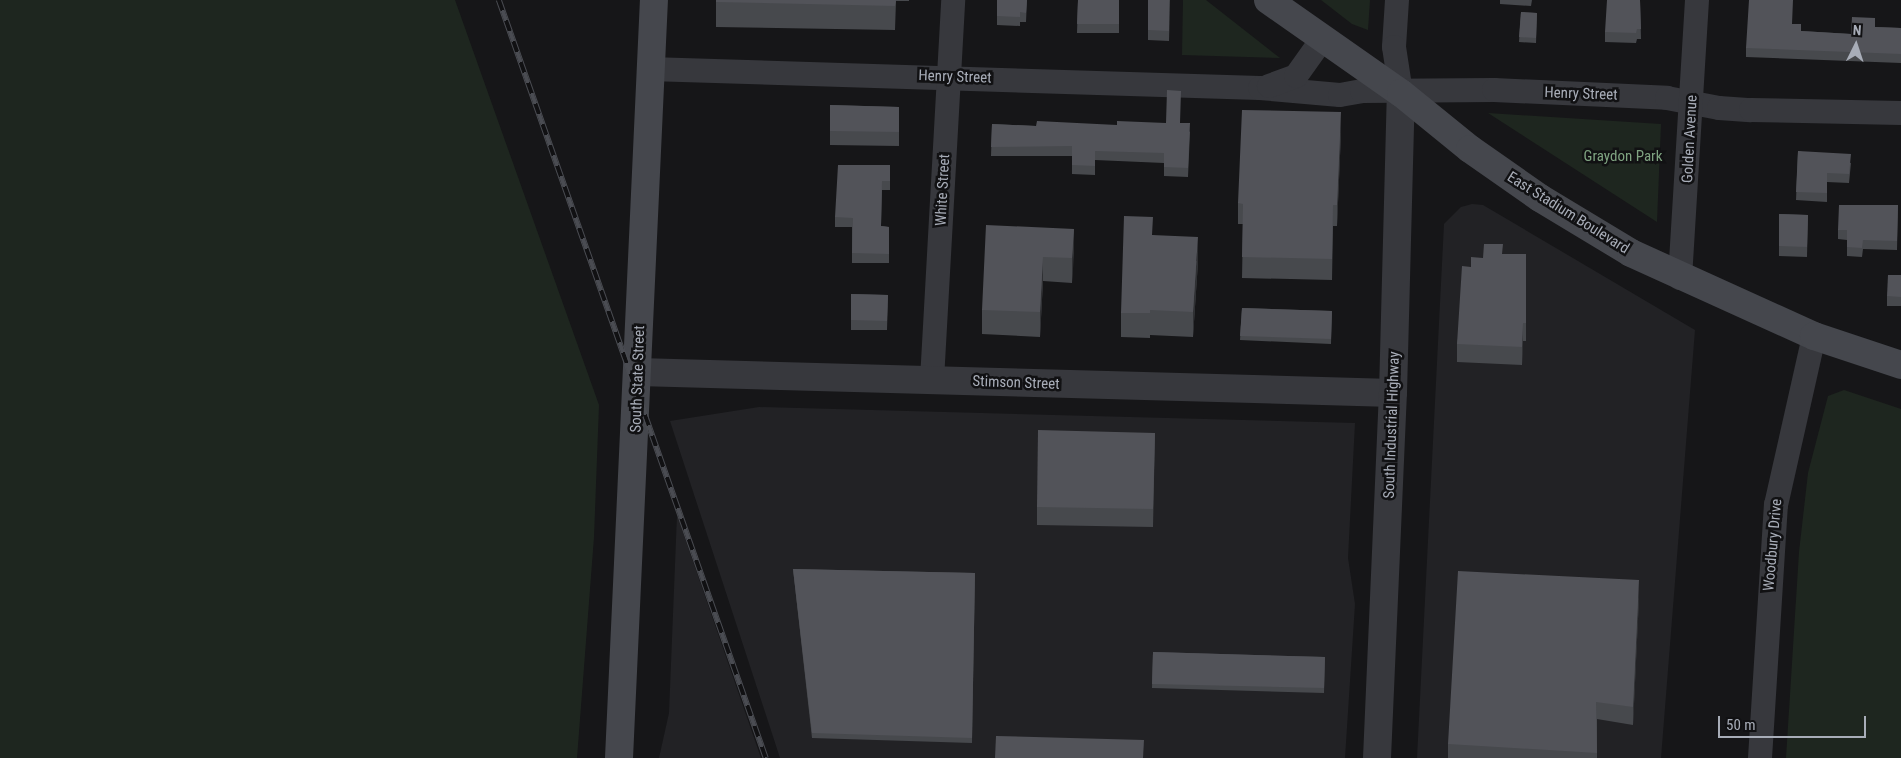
<!DOCTYPE html>
<style>
body{margin:0}
#map{position:relative;width:1901px;height:758px;overflow:hidden;background:#161618;font-family:"Roboto Condensed",sans-serif}
div>[style]{position:absolute}
[style*='--x']{left:calc(var(--x)*1px);top:calc(var(--y)*1px);width:calc(var(--w)*1px);rotate:calc(var(--a)*1deg)}
.built>*{inset:0;background:#222225}
.green>*{inset:0;background:#1e261f}
.minor>*{height:24px;margin:-12px;padding:0 12px;transform-origin:12px;border-radius:12px;background:#37383d}
.tertiary>*{height:28px;margin:-14px;padding:0 14px;transform-origin:14px;border-radius:14px;background:#37383d}
.secondary>*{height:28px;margin:-14px;padding:0 14px;transform-origin:14px;border-radius:14px;background:#45474d}
.rail>*{height:5.5px;margin-top:-2.75px;transform-origin:0;background:repeating-linear-gradient(90deg,#111113 0 11px,#4a4c52 0 22px);box-sizing:border-box;border-block:1px solid #4a4c52}
.wall>*{inset:0;background:#47494d}
.shaded-wall>*{inset:0;background:#2f3033}
.building>*{inset:0;background:#525359}
span{translate:-50% -50%;white-space:nowrap;text-align:center;line-height:1.15;-webkit-text-stroke:5px #111113;paint-order:stroke}
.street-label{font-size:15px;color:#a8adb8}
.park-label{font-size:15px;color:#7fa381}
.north{position:absolute;left:1831px;top:20px;width:50px;height:50px;-webkit-text-stroke:4px #111113;paint-order:stroke;rotate:4deg;font-size:14px;font-weight:700;line-height:20px;text-align:center;color:#a8adb8}
.north::after{content:'';display:block;margin:auto;width:18px;height:22px;background:#a8adb8;clip-path:polygon(50% 0,100% 100%,50% 72%,0 100%)}
.scale{position:absolute;left:1718px;top:716px;width:148px;height:22px;box-sizing:border-box;border:2px solid #a8adb8;border-top:0;padding-left:6px;font-size:15px;line-height:18px;white-space:nowrap;color:#a8adb8;-webkit-text-stroke:4px #111113;paint-order:stroke}
</style>
<div id="map">
<div class="built">
<i style="clip-path:polygon(1472px 204px,1483px 205px,1695px 330px,1661px 758px,1417px 758px,1444px 224px,1461px 207px)"></i>
<i style="clip-path:polygon(759px 407px,1355px 423px,1348px 558px,1355px 604px,1345px 758px,780px 758px,670px 421px)"></i>
<i style="clip-path:polygon(677px 515px,761px 758px,659px 758px,669px 713px)"></i>
</div>
<div class="green">
<i style="clip-path:polygon(0 0,455px 0,599px 405px,594px 537px,577px 758px,0 758px)"></i>
<i style="clip-path:polygon(1183px 0,1206px 0,1280px 58px,1182px 55px)"></i>
<i style="clip-path:polygon(1321px 0,1370px 0,1368px 30px,1352px 24px)"></i>
<i style="clip-path:polygon(1488px 113px,1661px 124px,1657px 222px)"></i>
<i style="clip-path:polygon(1844px 390px,1901px 409px,1901px 758px,1786px 758px,1799px 552px,1808px 473px,1828px 396px)"></i>
</div>
<div class="minor">
<i style="--x:1397;--y:0;--w:47;--a:93.7"></i>
<i style="--x:1394;--y:47;--w:47;--a:81.3"></i>
<i style="--x:649;--y:69;--w:611;--a:1.78"></i>
<i style="--x:1260;--y:88;--w:80;--a:5"></i>
<i style="--x:1340;--y:95;--w:22;--a:-10"></i>
<i style="--x:1362;--y:91;--w:132;--a:-0.4"></i>
<i style="--x:1494;--y:90;--w:173;--a:2.6"></i>
<i style="--x:1667;--y:98;--w:53;--a:10.9"></i>
<i style="--x:1719;--y:108;--w:32;--a:4"></i>
<i style="--x:1751;--y:110;--w:150;--a:1.1"></i>
<i style="--x:1269;--y:86;--w:29;--a:-20"></i>
<i style="--x:1296;--y:76;--w:47;--a:-54.6"></i>
<i style="--x:1680;--y:278;--w:279;--a:-86.5"></i>
<i style="--x:932;--y:380;--w:381;--a:-86.8"></i>
<i style="--x:1760;--y:758;--w:254;--a:-86.4"></i>
<i style="--x:1776;--y:505;--w:173;--a:-77.3"></i>
</div>
<div class="tertiary">
<i style="--x:638;--y:372;--w:755;--a:1.59"></i>
<i style="--x:1377;--y:758;--w:365;--a:-87.5"></i>
<i style="--x:1393;--y:393;--w:300;--a:-88.5"></i>
</div>
<div class="secondary">
<i style="--x:1268;--y:0;--w:162;--a:35"></i>
<i style="--x:1401;--y:93;--w:89;--a:39.1"></i>
<i style="--x:1470;--y:149;--w:85;--a:35"></i>
<i style="--x:1540;--y:198;--w:106;--a:31.1"></i>
<i style="--x:1631;--y:253;--w:201;--a:24.4"></i>
<i style="--x:1814;--y:336;--w:92;--a:18.4"></i>
<i style="--x:619;--y:758;--w:759;--a:-87.36"></i>
</div>
<div class="rail">
<i style="--x:499;--y:0;--w:804;--a:70.6"></i>
</div>
<div class="wall">
<i style="clip-path:polygon(716px 0,909px 0,909px 1px,896px 1px,895px 30px,716px 27px)"></i>
<i style="clip-path:polygon(997px 0,1027px 0,1026px 22px,1020px 22px,1020px 26px,997px 25px)"></i>
<i style="clip-path:polygon(1078px 0,1119px 0,1119px 33px,1077px 33px)"></i>
<i style="clip-path:polygon(1148px 0,1170px 0,1169px 41px,1148px 40px)"></i>
<i style="clip-path:polygon(1500px 0,1532px 0,1531px 6px,1500px 4px)"></i>
<i style="clip-path:polygon(1640px 0,1641px 39px,1637px 39px,1636px 43px,1605px 42px,1605px 32px)"></i>
<i style="clip-path:polygon(1521px 12px,1537px 13px,1536px 43px,1519px 42px)"></i>
<i style="clip-path:polygon(1792px 24px,1801px 31px,1851px 34px,1875px 27px,1901px 28px,1901px 63px,1746px 57px,1746px 48px)"></i>
<i style="clip-path:polygon(830px 105px,899px 107px,899px 146px,830px 145px)"></i>
<i style="clip-path:polygon(1180px 123px,1190px 132px,1188px 177px,1164px 176px,1164px 163px,1095px 160px,1095px 175px,1072px 174px,1072px 156px,991px 156px,992px 124px,1036px 126px,1117px 125px)"></i>
<i style="clip-path:polygon(1341px 133px,1337px 226px,1333px 226px,1332px 280px,1242px 278px,1243px 224px,1238px 224px,1238px 203px)"></i>
<i style="clip-path:polygon(1798px 151px,1851px 163px,1849px 183px,1827px 182px,1827px 202px,1796px 200px)"></i>
<i style="clip-path:polygon(890px 165px,890px 190px,882px 190px,881px 226px,889px 227px,889px 263px,852px 263px,852px 227px,835px 227px,835px 217px)"></i>
<i style="clip-path:polygon(1898px 205px,1897px 250px,1863px 249px,1862px 257px,1847px 256px,1847px 240px,1838px 239px,1838px 230px)"></i>
<i style="clip-path:polygon(1779px 214px,1808px 215px,1807px 257px,1779px 256px)"></i>
<i style="clip-path:polygon(1074px 229px,1072px 283px,1043px 281px,1040px 337px,982px 334px,982px 310px)"></i>
<i style="clip-path:polygon(1153px 235px,1198px 262px,1193px 337px,1150px 335px,1150px 338px,1121px 337px,1121px 313px)"></i>
<i style="clip-path:polygon(1503px 254px,1526px 254px,1526px 341px,1523px 341px,1522px 365px,1457px 362px,1457px 344px,1471px 267px,1483px 258px)"></i>
<i style="clip-path:polygon(1901px 275px,1901px 306px,1887px 306px,1887px 296px)"></i>
<i style="clip-path:polygon(851px 294px,888px 295px,887px 330px,851px 330px)"></i>
<i style="clip-path:polygon(1242px 308px,1332px 311px,1331px 344px,1240px 340px)"></i>
<i style="clip-path:polygon(1155px 433px,1153px 527px,1037px 525px,1037px 507px)"></i>
<i style="clip-path:polygon(793px 569px,975px 573px,972px 743px,812px 738px)"></i>
<i style="clip-path:polygon(1639px 598px,1633px 725px,1597px 719px,1597px 758px,1448px 758px,1448px 744px)"></i>
<i style="clip-path:polygon(1153px 652px,1325px 657px,1324px 693px,1152px 688px)"></i>
</div>
<div class="shaded-wall">
<i style="clip-path:polygon(1341px 112px,1341px 133px,1337px 226px,1337px 205px)"></i>
<i style="clip-path:polygon(1074px 229px,1074px 254px,1072px 283px,1072px 258px)"></i>
<i style="clip-path:polygon(1198px 237px,1198px 262px,1193px 337px,1193px 312px)"></i>
<i style="clip-path:polygon(1043px 257px,1043px 281px,1040px 337px,1040px 312px)"></i>
<i style="clip-path:polygon(1523px 323px,1523px 341px,1522px 365px,1522px 347px)"></i>
<i style="clip-path:polygon(1639px 580px,1639px 598px,1633px 725px,1633px 707px)"></i>
</div>
<div class="building">
<i style="clip-path:polygon(716px 0,896px 0,895px 6px,716px 2px)"></i>
<i style="clip-path:polygon(997px 0,1027px 0,1026px 13px,1020px 12px,1020px 17px,997px 16px)"></i>
<i style="clip-path:polygon(1078px 0,1119px 0,1119px 24px,1077px 24px)"></i>
<i style="clip-path:polygon(1148px 0,1169px 0,1169px 31px,1148px 30px)"></i>
<i style="clip-path:polygon(1607px 0,1640px 0,1641px 29px,1637px 29px,1636px 33px,1605px 32px)"></i>
<i style="clip-path:polygon(1749px 0,1793px 0,1792px 24px,1801px 24px,1801px 31px,1851px 34px,1852px 17px,1875px 18px,1875px 27px,1901px 28px,1901px 54px,1746px 48px)"></i>
<i style="clip-path:polygon(1521px 12px,1537px 13px,1536px 38px,1519px 37px)"></i>
<i style="clip-path:polygon(1167px 90px,1181px 91px,1180px 123px,1190px 123px,1188px 168px,1164px 167px,1164px 153px,1095px 151px,1095px 166px,1072px 165px,1072px 146px,991px 147px,992px 124px,1036px 126px,1037px 121px,1117px 125px,1117px 121px,1166px 123px)"></i>
<i style="clip-path:polygon(830px 105px,899px 107px,899px 132px,830px 131px)"></i>
<i style="clip-path:polygon(1242px 110px,1341px 112px,1337px 205px,1333px 205px,1332px 259px,1242px 257px,1243px 204px,1238px 203px)"></i>
<i style="clip-path:polygon(1798px 151px,1851px 154px,1849px 174px,1827px 173px,1827px 193px,1796px 192px)"></i>
<i style="clip-path:polygon(838px 165px,890px 165px,890px 181px,882px 181px,881px 226px,889px 227px,889px 254px,852px 253px,853px 218px,835px 217px)"></i>
<i style="clip-path:polygon(1839px 205px,1898px 205px,1897px 241px,1863px 240px,1862px 248px,1847px 247px,1847px 230px,1838px 230px)"></i>
<i style="clip-path:polygon(1779px 214px,1808px 215px,1807px 247px,1779px 246px)"></i>
<i style="clip-path:polygon(1124px 216px,1153px 217px,1152px 235px,1198px 237px,1193px 312px,1150px 310px,1150px 313px,1121px 313px)"></i>
<i style="clip-path:polygon(986px 225px,1074px 229px,1072px 258px,1043px 257px,1040px 312px,982px 310px)"></i>
<i style="clip-path:polygon(1484px 244px,1503px 244px,1502px 254px,1526px 254px,1526px 323px,1523px 323px,1522px 347px,1457px 344px,1462px 266px,1471px 267px,1471px 257px,1483px 258px)"></i>
<i style="clip-path:polygon(1888px 275px,1901px 275px,1901px 297px,1887px 296px)"></i>
<i style="clip-path:polygon(851px 294px,888px 295px,887px 321px,851px 320px)"></i>
<i style="clip-path:polygon(1242px 308px,1332px 311px,1331px 339px,1240px 336px)"></i>
<i style="clip-path:polygon(1038px 430px,1155px 433px,1153px 509px,1037px 507px)"></i>
<i style="clip-path:polygon(793px 569px,975px 573px,972px 738px,812px 733px)"></i>
<i style="clip-path:polygon(1458px 571px,1639px 580px,1633px 707px,1596px 702px,1597px 753px,1448px 744px)"></i>
<i style="clip-path:polygon(1153px 652px,1325px 657px,1324px 688px,1152px 684px)"></i>
<i style="clip-path:polygon(996px 736px,1144px 740px,1143px 758px,995px 758px)"></i>
</div>
<div class="street-label">
<span style="left:955px;top:77px;rotate:2deg">Henry Street</span>
<span style="left:1581px;top:94px;rotate:2deg">Henry Street</span>
<span style="left:1690px;top:139px;rotate:-87deg">Golden Avenue</span>
<span style="left:943px;top:190px;rotate:-87deg">White Street</span>
<span style="left:1568px;top:213px;rotate:32deg">East Stadium Boulevard</span>
<span style="left:638px;top:379px;rotate:-88deg">South State Street</span>
<span style="left:1016px;top:383px;rotate:2deg">Stimson Street</span>
<span style="left:1392px;top:425px;rotate:-88deg">South Industrial Highway</span>
<span style="left:1773px;top:545px;rotate:-85deg">Woodbury Drive</span>
</div>
<div class="park-label">
<span style="left:1623px;top:157px">Graydon Park</span>
</div>
<div class="north">N</div>
<div class="scale">50 m</div>
</div>
